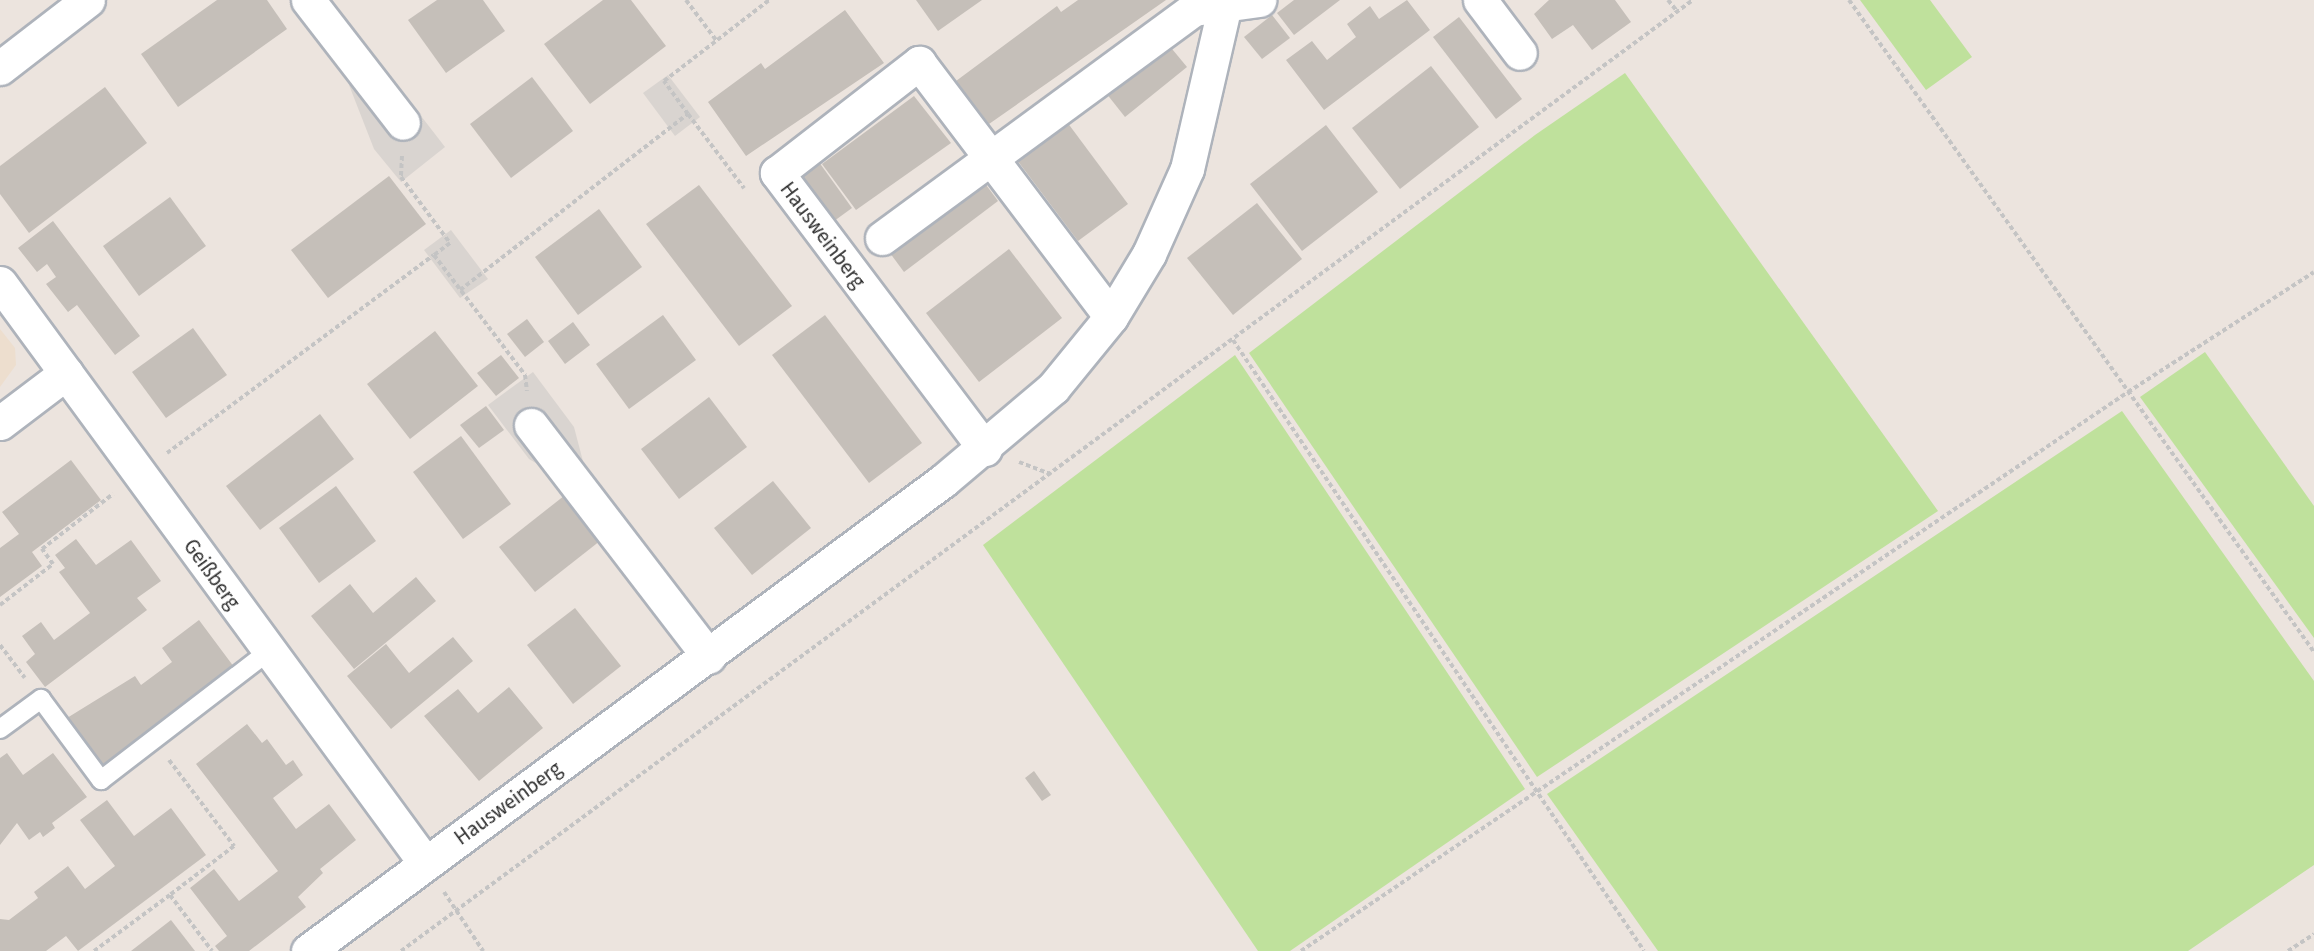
<!DOCTYPE html>
<meta charset="utf-8">
<style>
body{margin:0}
#map{position:relative;width:2314px;height:951px;overflow:hidden;background:#ece4de;font-family:"Source Sans 3",sans-serif}
div>[style]{position:absolute}
[style*='--x']{left:calc(var(--x)*1px);top:calc(var(--y)*1px);width:calc(var(--w)*1px);rotate:calc(var(--a)*1deg)}
.education>*{inset:0;background:#eddece}
.green>*{inset:0;background:#bfe19c}
.plaza>*{inset:0;background:#d9d4d0}
.building>*{inset:0;background:#c5bfb9}
.path>*{height:4px;margin-top:-2px;transform-origin:0;background:repeating-linear-gradient(90deg,#c4c4c4 0 4.5px,transparent 0 7.5px)}
.roads{filter:drop-shadow(2px 0 #aeb3bb) drop-shadow(-2px 0 #aeb3bb) drop-shadow(0 2px #aeb3bb) drop-shadow(0 -2px #aeb3bb)}
.service>*{height:18px;margin:-9px;padding:0 9px;transform-origin:9px;border-radius:9px;background:#fff}
.minor>*{height:33px;margin:-16.5px;padding:0 16.5px;transform-origin:16.5px;border-radius:16.5px;background:#fff}
span{translate:-50% -50%;white-space:nowrap;text-align:center;line-height:1.15;-webkit-text-stroke:4.5px #fff;paint-order:stroke}
.street-label{font-size:21px;color:#2b2b2b}
</style>
<div id="map">
<div class="education">
<i style="clip-path:polygon(0 329px,15px 348px,16px 365px,0 387px)"></i>
</div>
<div class="green">
<i style="clip-path:polygon(1860px 0,1930px 0,1972px 57px,1926px 90px)"></i>
<i style="clip-path:polygon(1625px 73px,1938px 511px,1537px 777px,1249px 353px,1535px 135px)"></i>
<i style="clip-path:polygon(2205px 352px,2314px 506px,2314px 638px,2140px 397px)"></i>
<i style="clip-path:polygon(1235px 355px,1525px 789px,1290px 951px,1258px 951px,983px 545px)"></i>
<i style="clip-path:polygon(2122px 411px,2314px 681px,2314px 865px,2188px 951px,1658px 951px,1547px 794px)"></i>
</div>
<div class="plaza">
<i style="clip-path:polygon(370px 70px,394px 81px,445px 147px,401px 182px,374px 149px,349px 85px)"></i>
<i style="clip-path:polygon(668px 75px,700px 117px,675px 136px,643px 93px)"></i>
<i style="clip-path:polygon(451px 230px,488px 279px,460px 298px,424px 250px)"></i>
<i style="clip-path:polygon(533px 372px,574px 427px,585px 469px,568px 482px,529px 459px,488px 405px)"></i>
</div>
<div class="building">
<i style="clip-path:polygon(217px 0,267px 0,287px 29px,178px 107px,141px 54px)"></i>
<i style="clip-path:polygon(437px 0,483px 0,505px 31px,446px 73px,408px 20px)"></i>
<i style="clip-path:polygon(603px 0,631px 0,666px 46px,590px 104px,544px 44px)"></i>
<i style="clip-path:polygon(916px 0,982px 0,938px 31px)"></i>
<i style="clip-path:polygon(1078px 0,1166px 0,989px 124px,956px 81px,1057px 6px,1061px 12px)"></i>
<i style="clip-path:polygon(1294px 0,1340px 0,1294px 35px,1277px 13px)"></i>
<i style="clip-path:polygon(1407px 0,1430px 30px,1324px 110px,1286px 60px,1312px 41px,1327px 60px,1356px 37px,1347px 24px,1370px 6px,1379px 19px)"></i>
<i style="clip-path:polygon(1549px 0,1615px 0,1631px 22px,1592px 50px,1573px 25px,1552px 39px,1534px 14px)"></i>
<i style="clip-path:polygon(845px 10px,884px 63px,746px 156px,708px 102px,761px 63px,765px 69px)"></i>
<i style="clip-path:polygon(1272px 15px,1290px 38px,1262px 59px,1244px 37px)"></i>
<i style="clip-path:polygon(1459px 17px,1522px 99px,1496px 119px,1433px 37px)"></i>
<i style="clip-path:polygon(1163px 38px,1187px 67px,1125px 117px,1102px 88px)"></i>
<i style="clip-path:polygon(1431px 66px,1479px 127px,1400px 189px,1352px 128px)"></i>
<i style="clip-path:polygon(532px 77px,573px 131px,511px 178px,470px 124px)"></i>
<i style="clip-path:polygon(105px 87px,147px 143px,29px 233px,0 194px,0 166px)"></i>
<i style="clip-path:polygon(914px 96px,951px 143px,856px 210px,822px 164px)"></i>
<i style="clip-path:polygon(1067px 122px,1128px 204px,1078px 241px,1017px 160px)"></i>
<i style="clip-path:polygon(1326px 125px,1378px 192px,1302px 251px,1250px 184px)"></i>
<i style="clip-path:polygon(816px 158px,852px 208px,830px 224px,793px 175px)"></i>
<i style="clip-path:polygon(389px 176px,426px 224px,328px 298px,291px 250px)"></i>
<i style="clip-path:polygon(981px 178px,998px 201px,904px 272px,887px 249px)"></i>
<i style="clip-path:polygon(699px 185px,792px 306px,739px 346px,646px 224px)"></i>
<i style="clip-path:polygon(170px 197px,206px 246px,139px 296px,103px 246px)"></i>
<i style="clip-path:polygon(1257px 203px,1302px 259px,1233px 315px,1187px 258px)"></i>
<i style="clip-path:polygon(599px 209px,642px 267px,578px 315px,535px 257px)"></i>
<i style="clip-path:polygon(53px 221px,140px 336px,115px 355px,77px 305px,68px 312px,46px 284px,56px 277px,47px 264px,37px 272px,18px 248px)"></i>
<i style="clip-path:polygon(1009px 249px,1062px 318px,979px 382px,926px 313px)"></i>
<i style="clip-path:polygon(663px 315px,696px 360px,629px 409px,596px 364px)"></i>
<i style="clip-path:polygon(825px 315px,922px 443px,869px 483px,772px 355px)"></i>
<i style="clip-path:polygon(527px 319px,544px 342px,525px 357px,507px 334px)"></i>
<i style="clip-path:polygon(573px 322px,590px 345px,565px 364px,548px 341px)"></i>
<i style="clip-path:polygon(193px 328px,227px 375px,166px 418px,132px 372px)"></i>
<i style="clip-path:polygon(435px 331px,478px 386px,410px 439px,367px 384px)"></i>
<i style="clip-path:polygon(501px 355px,519px 378px,496px 396px,477px 373px)"></i>
<i style="clip-path:polygon(709px 397px,747px 447px,679px 499px,641px 449px)"></i>
<i style="clip-path:polygon(486px 406px,504px 430px,479px 448px,460px 425px)"></i>
<i style="clip-path:polygon(320px 414px,354px 459px,260px 530px,226px 486px)"></i>
<i style="clip-path:polygon(461px 436px,511px 504px,463px 539px,413px 472px)"></i>
<i style="clip-path:polygon(71px 460px,101px 500px,32px 552px,42px 566px,0 597px,0 548px,19px 534px,2px 512px)"></i>
<i style="clip-path:polygon(773px 481px,811px 528px,752px 575px,714px 528px)"></i>
<i style="clip-path:polygon(336px 486px,376px 541px,319px 583px,279px 528px)"></i>
<i style="clip-path:polygon(569px 492px,605px 537px,535px 592px,499px 547px)"></i>
<i style="clip-path:polygon(76px 539px,96px 565px,131px 540px,161px 581px,137px 598px,147px 610px,45px 687px,26px 662px,35px 654px,22px 636px,41px 622px,54px 640px,90px 613px,59px 572px,65px 568px,55px 555px)"></i>
<i style="clip-path:polygon(416px 577px,436px 601px,354px 669px,311px 616px,350px 584px,373px 613px)"></i>
<i style="clip-path:polygon(575px 608px,621px 666px,573px 704px,527px 645px)"></i>
<i style="clip-path:polygon(199px 620px,234px 667px,103px 765px,67px 718px,135px 676px,141px 685px,172px 662px,162px 648px)"></i>
<i style="clip-path:polygon(453px 637px,473px 661px,391px 729px,347px 676px,386px 644px,409px 673px)"></i>
<i style="clip-path:polygon(509px 687px,543px 728px,479px 781px,424px 716px,458px 689px,478px 713px)"></i>
<i style="clip-path:polygon(247px 724px,262px 743px,267px 739px,286px 765px,293px 760px,303px 775px,273px 798px,296px 829px,329px 804px,356px 840px,320px 869px,323px 873px,298px 897px,306px 907px,249px 951px,219px 951px,215px 946px,227px 936px,190px 888px,214px 869px,239px 901px,278px 871px,196px 764px)"></i>
<i style="clip-path:polygon(7px 753px,23px 775px,53px 753px,87px 797px,52px 823px,55px 828px,43px 837px,40px 832px,29px 840px,17px 823px,0 845px,0 758px)"></i>
<i style="clip-path:polygon(1034px 771px,1051px 795px,1042px 801px,1025px 778px)"></i>
<i style="clip-path:polygon(107px 800px,134px 836px,171px 808px,206px 855px,78px 951px,66px 936px,46px 951px,0 951px,0 919px,9px 920px,38px 898px,34px 892px,68px 866px,85px 889px,115px 866px,80px 820px)"></i>
<i style="clip-path:polygon(171px 920px,195px 951px,131px 951px)"></i>
</div>
<div class="path">
<i style="--x:686;--y:0;--w:50;--a:53.1"></i>
<i style="--x:1668;--y:0;--w:14;--a:51"></i>
<i style="--x:1849;--y:0;--w:801;--a:54.5"></i>
<i style="--x:688;--y:114;--w:41;--a:-126"></i>
<i style="--x:664;--y:81;--w:133;--a:-37.6"></i>
<i style="--x:402;--y:156;--w:21;--a:93"></i>
<i style="--x:401;--y:177;--w:82;--a:53.4"></i>
<i style="--x:450;--y:243;--w:20;--a:143"></i>
<i style="--x:460;--y:290;--w:288;--a:-37.7"></i>
<i style="--x:688;--y:114;--w:93;--a:52.9"></i>
<i style="--x:1233;--y:340;--w:736;--a:56.07"></i>
<i style="--x:167;--y:453;--w:332;--a:-36.6"></i>
<i style="--x:434;--y:255;--w:151;--a:52.8"></i>
<i style="--x:525;--y:375;--w:16;--a:83"></i>
<i style="--x:1019;--y:462;--w:34;--a:21"></i>
<i style="--x:0;--y:605;--w:67;--a:-37.7"></i>
<i style="--x:53;--y:564;--w:19;--a:-126"></i>
<i style="--x:42;--y:549;--w:90;--a:-37.8"></i>
<i style="--x:0;--y:645;--w:41;--a:52.9"></i>
<i style="--x:169;--y:760;--w:108;--a:52.9"></i>
<i style="--x:234;--y:846;--w:81;--a:142.6"></i>
<i style="--x:444;--y:892;--w:71;--a:56.5"></i>
<i style="--x:94;--y:951;--w:94;--a:-36.4"></i>
<i style="--x:170;--y:895;--w:70;--a:53.1"></i>
<i style="--x:401;--y:951;--w:1604;--a:-36.36"></i>
<i style="--x:1301;--y:951;--w:998;--a:-34.06"></i>
<i style="--x:2128;--y:392;--w:221;--a:-32.8"></i>
<i style="--x:2288;--y:951;--w:31;--a:-33"></i>
</div>
<div class="roads">
<div class="service">
<i style="--x:0;--y:729;--w:51;--a:-36.2"></i>
<i style="--x:41;--y:699;--w:101;--a:53.5"></i>
<i style="--x:101;--y:780;--w:212;--a:-37.5"></i>
</div>
<div class="minor">
<i style="--x:308;--y:0;--w:155;--a:52.3"></i>
<i style="--x:1480;--y:0;--w:66;--a:53"></i>
<i style="--x:0;--y:68;--w:111;--a:-37.7"></i>
<i style="--x:882;--y:238;--w:387;--a:-36.3"></i>
<i style="--x:1194;--y:9;--w:66;--a:-7.9"></i>
<i style="--x:0;--y:283;--w:720;--a:53.75"></i>
<i style="--x:0;--y:423;--w:83;--a:-37.1"></i>
<i style="--x:531;--y:425;--w:292;--a:52.5"></i>
<i style="--x:985;--y:449;--w:346;--a:-127"></i>
<i style="--x:777;--y:173;--w:180;--a:-37.8"></i>
<i style="--x:919;--y:63;--w:318;--a:52.9"></i>
<i style="--x:308;--y:951;--w:791;--a:-36.52"></i>
<i style="--x:944;--y:480;--w:143;--a:-40.2"></i>
<i style="--x:1053;--y:388;--w:92;--a:-50.8"></i>
<i style="--x:1111;--y:317;--w:74;--a:-58.9"></i>
<i style="--x:1149;--y:254;--w:93;--a:-65.9"></i>
<i style="--x:1187;--y:169;--w:173;--a:-77"></i>
</div>
</div>
<div class="street-label">
<span style="left:823px;top:235px;rotate:53deg">Hausweinberg</span>
<span style="left:212px;top:574px;rotate:54deg">Geißberg</span>
<span style="left:508px;top:803px;rotate:-36deg">Hausweinberg</span>
</div>
</div>
